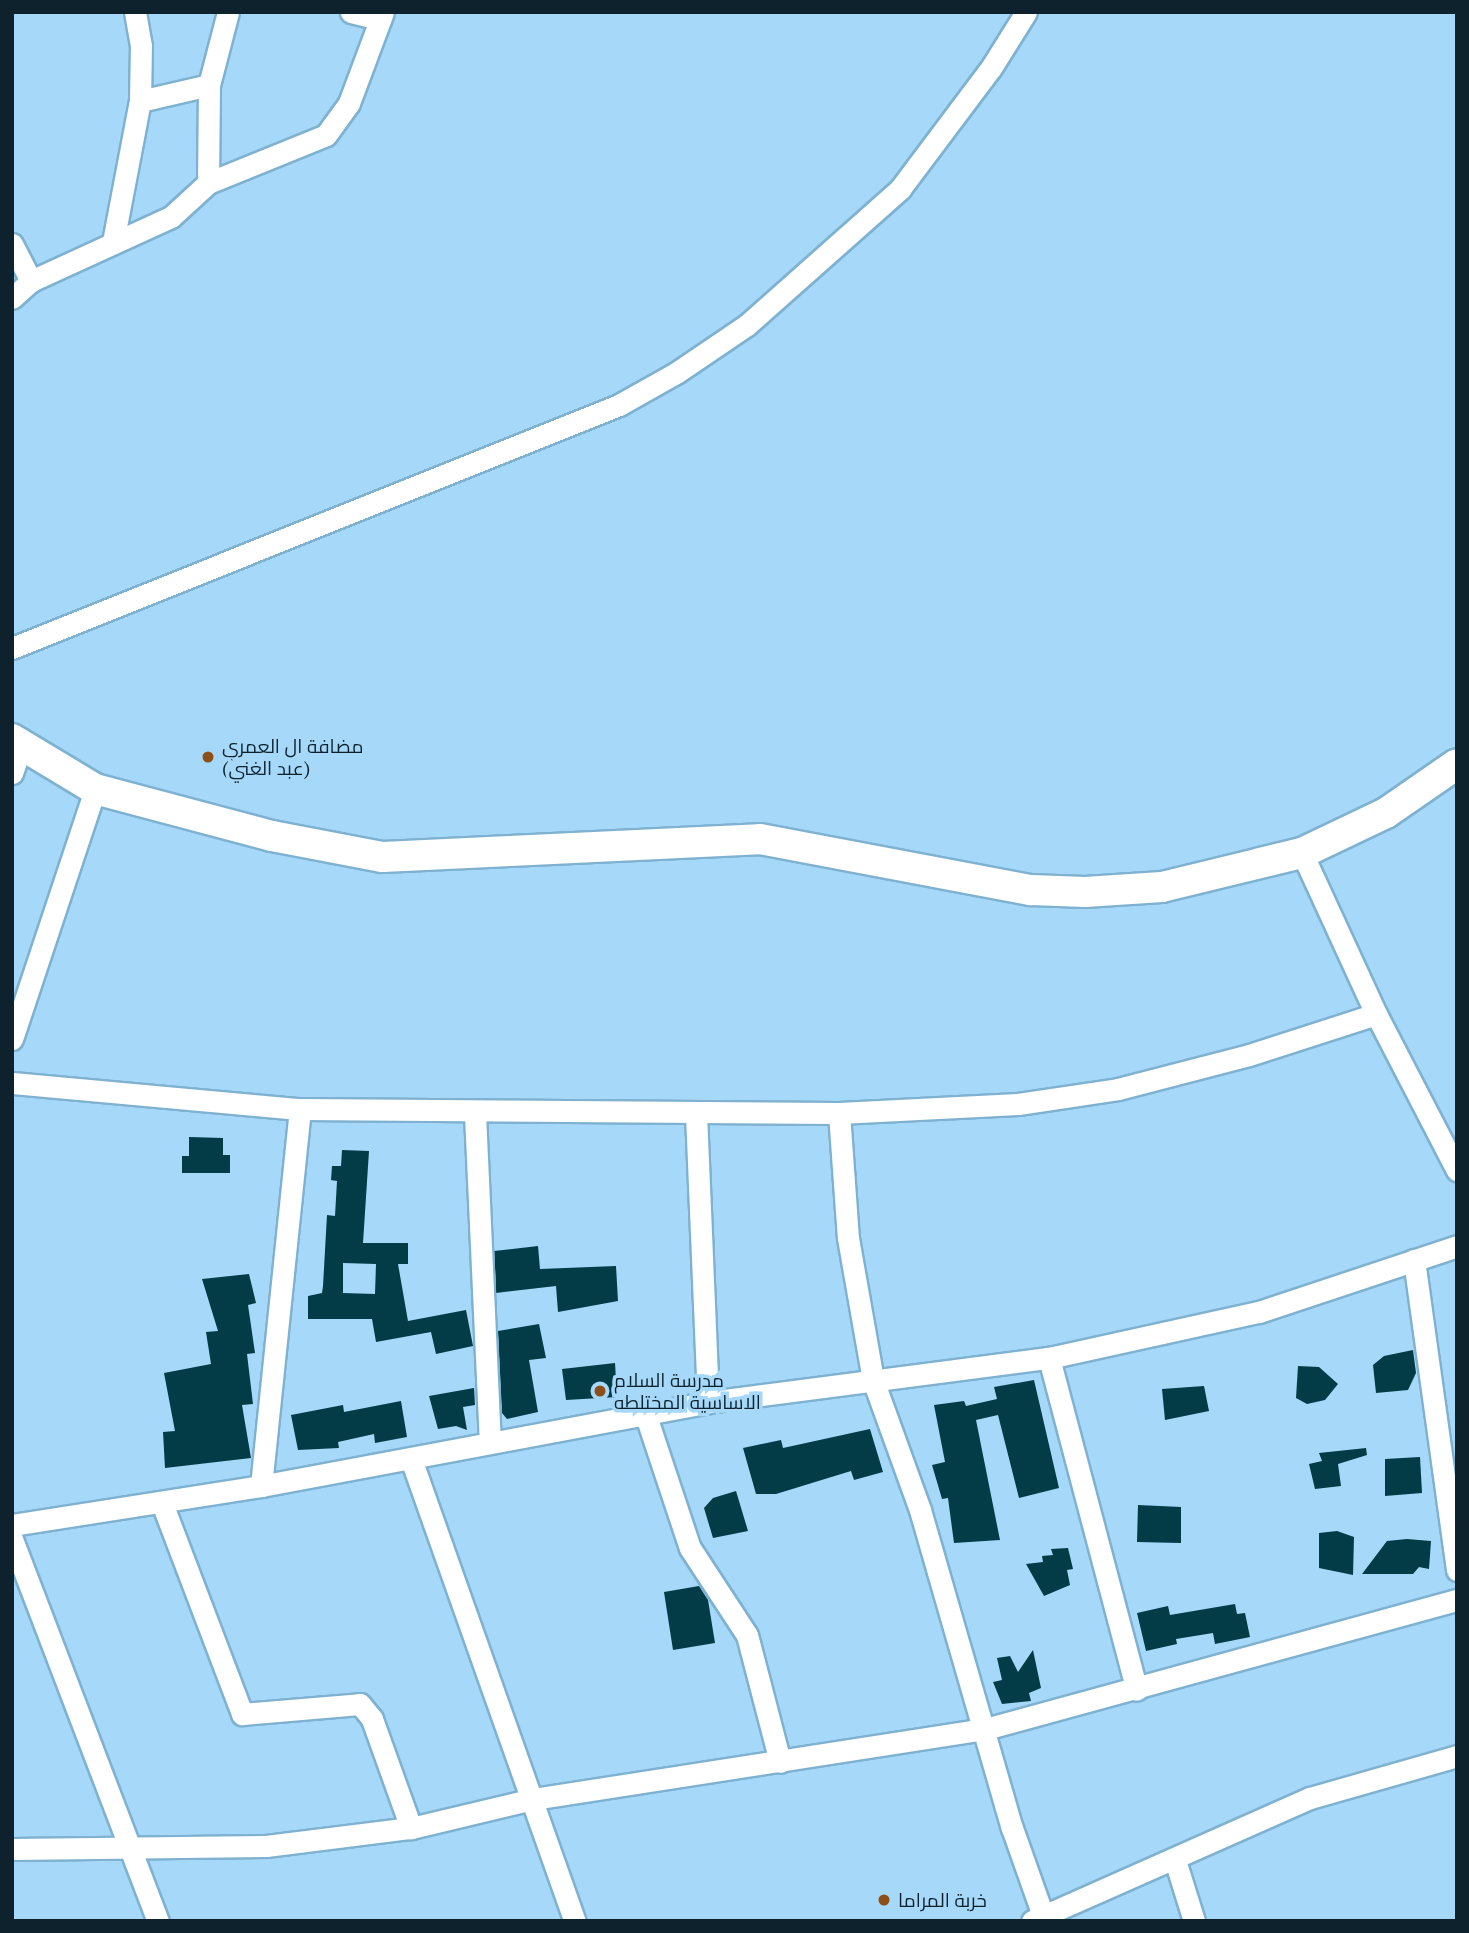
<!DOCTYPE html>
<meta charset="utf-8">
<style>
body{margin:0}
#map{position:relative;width:1469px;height:1933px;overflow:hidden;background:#a5d8f9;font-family:"PT Serif",Cairo,serif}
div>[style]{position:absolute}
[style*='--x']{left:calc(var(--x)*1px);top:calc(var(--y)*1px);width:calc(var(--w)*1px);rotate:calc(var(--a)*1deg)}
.building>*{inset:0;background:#033b46}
.roads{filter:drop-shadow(2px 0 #7fb1d0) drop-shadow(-2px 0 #7fb1d0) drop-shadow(0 2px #7fb1d0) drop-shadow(0 -2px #7fb1d0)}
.street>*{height:21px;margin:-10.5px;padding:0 10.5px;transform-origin:10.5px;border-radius:10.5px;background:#fff}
.secondary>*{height:30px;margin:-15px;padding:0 15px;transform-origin:15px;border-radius:15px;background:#fff}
.dots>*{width:19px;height:19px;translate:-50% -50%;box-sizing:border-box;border:4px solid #a5d8f9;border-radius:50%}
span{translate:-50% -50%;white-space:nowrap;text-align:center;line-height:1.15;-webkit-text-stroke:7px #a5d8f9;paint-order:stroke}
.poi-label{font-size:19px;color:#0e222e}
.left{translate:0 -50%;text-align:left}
.frame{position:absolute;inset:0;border:14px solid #0e222e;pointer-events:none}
</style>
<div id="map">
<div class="building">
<i style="clip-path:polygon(189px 1137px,223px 1138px,223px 1155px,230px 1155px,230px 1173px,182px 1173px,182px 1156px,189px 1156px)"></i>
<i style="clip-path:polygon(evenodd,342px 1150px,369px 1151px,363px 1243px,408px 1243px,408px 1264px,398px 1264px,408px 1321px,466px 1310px,473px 1346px,436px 1354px,431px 1332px,376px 1342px,372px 1319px,308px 1319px,308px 1296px,322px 1293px,323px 1286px,327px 1215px,335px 1216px,337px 1181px,331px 1180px,332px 1166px,341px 1166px,342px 1150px,343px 1263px,376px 1264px,375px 1294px,343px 1293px,343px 1263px)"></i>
<i style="clip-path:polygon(538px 1246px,540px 1269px,616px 1266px,618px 1301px,558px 1312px,556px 1286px,496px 1293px,494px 1251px)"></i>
<i style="clip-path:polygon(249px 1274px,256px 1303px,248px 1305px,255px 1353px,247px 1354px,253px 1404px,242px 1405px,251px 1458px,165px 1468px,163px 1432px,175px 1431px,164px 1373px,211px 1364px,206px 1332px,218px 1331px,202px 1279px)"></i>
<i style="clip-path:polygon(539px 1324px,546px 1358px,529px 1360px,538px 1412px,507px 1419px,502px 1413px,498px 1331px)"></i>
<i style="clip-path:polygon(1413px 1350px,1416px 1373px,1408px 1390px,1376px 1393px,1373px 1365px,1384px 1356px)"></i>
<i style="clip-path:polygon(615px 1363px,617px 1397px,566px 1400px,562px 1369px)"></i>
<i style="clip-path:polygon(1298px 1366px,1319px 1367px,1338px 1384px,1325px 1400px,1307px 1404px,1296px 1398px)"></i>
<i style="clip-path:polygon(1034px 1380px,1059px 1488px,1019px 1498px,998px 1415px,976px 1420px,1000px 1540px,954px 1543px,948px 1498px,942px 1499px,932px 1465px,945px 1462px,934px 1405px,964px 1401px,966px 1406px,997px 1399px,994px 1387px)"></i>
<i style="clip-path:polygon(1204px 1386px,1209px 1411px,1165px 1420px,1162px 1389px)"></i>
<i style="clip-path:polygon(474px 1388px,475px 1405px,463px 1407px,467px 1430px,456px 1426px,438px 1429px,429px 1396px)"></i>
<i style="clip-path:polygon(401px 1401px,407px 1437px,375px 1443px,374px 1434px,338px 1442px,339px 1448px,298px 1450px,291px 1415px,343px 1405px,344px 1412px)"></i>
<i style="clip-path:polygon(870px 1429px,883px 1472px,854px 1480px,851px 1471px,776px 1494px,756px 1494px,743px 1448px,781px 1440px,783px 1448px)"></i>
<i style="clip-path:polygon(1366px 1448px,1367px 1455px,1338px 1464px,1341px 1486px,1315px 1489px,1309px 1464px,1322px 1461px,1319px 1453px)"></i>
<i style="clip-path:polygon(1420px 1457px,1422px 1493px,1385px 1496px,1385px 1459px)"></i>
<i style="clip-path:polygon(736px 1491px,748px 1531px,713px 1538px,704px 1508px,713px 1498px)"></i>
<i style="clip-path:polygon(1138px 1505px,1181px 1507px,1181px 1543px,1137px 1542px)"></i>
<i style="clip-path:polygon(1337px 1531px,1354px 1537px,1353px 1575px,1319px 1568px,1319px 1533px)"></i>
<i style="clip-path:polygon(1407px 1539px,1431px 1541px,1429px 1569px,1419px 1567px,1413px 1574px,1362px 1574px,1387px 1541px)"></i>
<i style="clip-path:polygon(1068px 1548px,1073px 1569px,1067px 1570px,1070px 1585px,1044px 1596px,1026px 1564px,1043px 1562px,1042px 1556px,1053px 1555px,1051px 1549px)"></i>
<i style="clip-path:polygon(699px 1586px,708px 1600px,715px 1643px,673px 1650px,664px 1592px)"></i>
<i style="clip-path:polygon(1235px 1604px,1237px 1614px,1245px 1613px,1250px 1637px,1215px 1644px,1213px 1633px,1176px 1639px,1177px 1644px,1146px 1651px,1137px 1613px,1168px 1606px,1170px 1615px)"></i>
<i style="clip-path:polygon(1033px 1650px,1041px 1688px,1029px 1693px,1031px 1701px,1002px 1704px,993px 1682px,1002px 1680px,997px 1658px,1010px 1656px,1018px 1672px)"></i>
</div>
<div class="roads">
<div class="street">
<i style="--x:351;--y:12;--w:30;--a:14"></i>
<i style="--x:140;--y:101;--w:71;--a:-13.1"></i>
<i style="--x:208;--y:183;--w:98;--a:-89.4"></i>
<i style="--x:209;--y:85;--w:75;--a:-75.4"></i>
<i style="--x:113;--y:242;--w:144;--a:-79.2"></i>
<i style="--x:140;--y:101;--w:55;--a:-89"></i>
<i style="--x:141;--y:46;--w:35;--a:-100"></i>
<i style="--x:12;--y:244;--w:42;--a:62.8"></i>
<i style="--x:12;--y:298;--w:25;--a:-42"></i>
<i style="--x:31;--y:281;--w:154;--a:-24.6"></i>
<i style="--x:171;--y:217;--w:50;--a:-42.6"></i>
<i style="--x:208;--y:183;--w:127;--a:-22.1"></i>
<i style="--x:326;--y:135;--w:39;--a:-54"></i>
<i style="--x:349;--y:103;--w:97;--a:-69.5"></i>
<i style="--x:12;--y:648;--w:654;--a:-21.82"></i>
<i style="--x:619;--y:405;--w:65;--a:-29.3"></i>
<i style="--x:676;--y:373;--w:86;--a:-34.1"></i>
<i style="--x:747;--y:325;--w:205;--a:-41.6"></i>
<i style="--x:900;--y:189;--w:151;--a:-53.1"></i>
<i style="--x:991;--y:68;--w:66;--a:-58"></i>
<i style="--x:12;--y:773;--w:28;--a:-71"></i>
<i style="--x:1302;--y:853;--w:177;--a:65.3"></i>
<i style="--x:1376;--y:1014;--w:176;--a:62.6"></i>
<i style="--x:12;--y:1039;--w:263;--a:-71.6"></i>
<i style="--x:12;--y:1083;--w:289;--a:5.2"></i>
<i style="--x:300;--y:1109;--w:539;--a:0.43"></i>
<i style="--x:839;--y:1113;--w:179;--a:-2.9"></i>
<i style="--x:1018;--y:1104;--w:101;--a:-8.5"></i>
<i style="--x:1118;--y:1089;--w:135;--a:-14.5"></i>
<i style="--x:1249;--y:1055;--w:133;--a:-17.9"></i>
<i style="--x:839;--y:1113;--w:125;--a:85.9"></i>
<i style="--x:848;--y:1238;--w:144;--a:80"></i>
<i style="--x:873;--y:1380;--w:138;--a:70.1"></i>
<i style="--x:920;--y:1510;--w:331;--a:73.9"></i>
<i style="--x:1012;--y:1828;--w:99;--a:70.5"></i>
<i style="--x:475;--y:1114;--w:327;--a:87.4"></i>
<i style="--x:696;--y:1114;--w:288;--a:87.6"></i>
<i style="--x:1414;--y:1260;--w:313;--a:82.1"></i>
<i style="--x:1049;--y:1358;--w:343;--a:75.2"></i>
<i style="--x:645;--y:1413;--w:142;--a:71.6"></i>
<i style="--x:690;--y:1548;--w:104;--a:56.8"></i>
<i style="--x:747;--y:1635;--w:131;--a:75.4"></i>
<i style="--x:411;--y:1459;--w:490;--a:70.5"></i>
<i style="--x:261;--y:1486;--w:379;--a:-84.1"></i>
<i style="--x:162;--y:1503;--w:226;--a:69.2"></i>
<i style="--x:242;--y:1714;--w:118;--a:-4.8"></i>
<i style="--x:360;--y:1704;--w:19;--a:51"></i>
<i style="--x:372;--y:1719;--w:116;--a:70.3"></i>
<i style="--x:12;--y:1525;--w:252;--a:-8.9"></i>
<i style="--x:261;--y:1486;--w:455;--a:-10.6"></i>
<i style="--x:708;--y:1402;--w:344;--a:-7.4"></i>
<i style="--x:1049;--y:1358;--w:215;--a:-12.4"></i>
<i style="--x:1259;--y:1312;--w:209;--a:-18.4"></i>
<i style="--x:12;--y:1539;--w:409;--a:69.1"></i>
<i style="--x:12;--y:1849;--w:254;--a:-0.7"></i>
<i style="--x:266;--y:1846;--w:146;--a:-7.1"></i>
<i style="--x:411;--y:1828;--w:125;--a:-13.4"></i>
<i style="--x:533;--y:1799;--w:457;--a:-8.8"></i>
<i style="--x:985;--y:1729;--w:489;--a:-15.3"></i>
<i style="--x:1175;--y:1860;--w:64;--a:72.7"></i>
<i style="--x:1032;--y:1921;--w:304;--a:-23.9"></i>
<i style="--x:1310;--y:1798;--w:153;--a:-15.9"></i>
</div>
<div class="secondary">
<i style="--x:12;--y:739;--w:97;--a:31.1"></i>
<i style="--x:95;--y:789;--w:183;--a:14.9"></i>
<i style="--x:272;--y:836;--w:112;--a:10.8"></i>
<i style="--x:382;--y:857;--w:378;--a:-2.7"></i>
<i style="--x:760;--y:839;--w:276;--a:10.7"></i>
<i style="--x:1031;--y:890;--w:54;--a:2.1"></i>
<i style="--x:1085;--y:892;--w:77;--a:-3.7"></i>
<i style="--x:1162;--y:887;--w:144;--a:-13.7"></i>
<i style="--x:1302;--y:853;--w:93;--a:-25.5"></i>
<i style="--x:1386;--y:813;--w:86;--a:-34.6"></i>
</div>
</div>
<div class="dots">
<i style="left:208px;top:757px;background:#8e4e17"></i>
<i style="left:600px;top:1391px;background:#8e4e17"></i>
<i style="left:884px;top:1900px;background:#8e4e17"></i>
</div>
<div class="poi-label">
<span class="left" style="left:222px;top:757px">مضافة ال العمري<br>(عبد الغني)</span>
<span class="left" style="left:614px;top:1391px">مدرسة السلام<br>الاساسية المختلطه</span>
<span class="left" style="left:898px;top:1900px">خربة المراما</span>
</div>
<div class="frame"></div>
</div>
